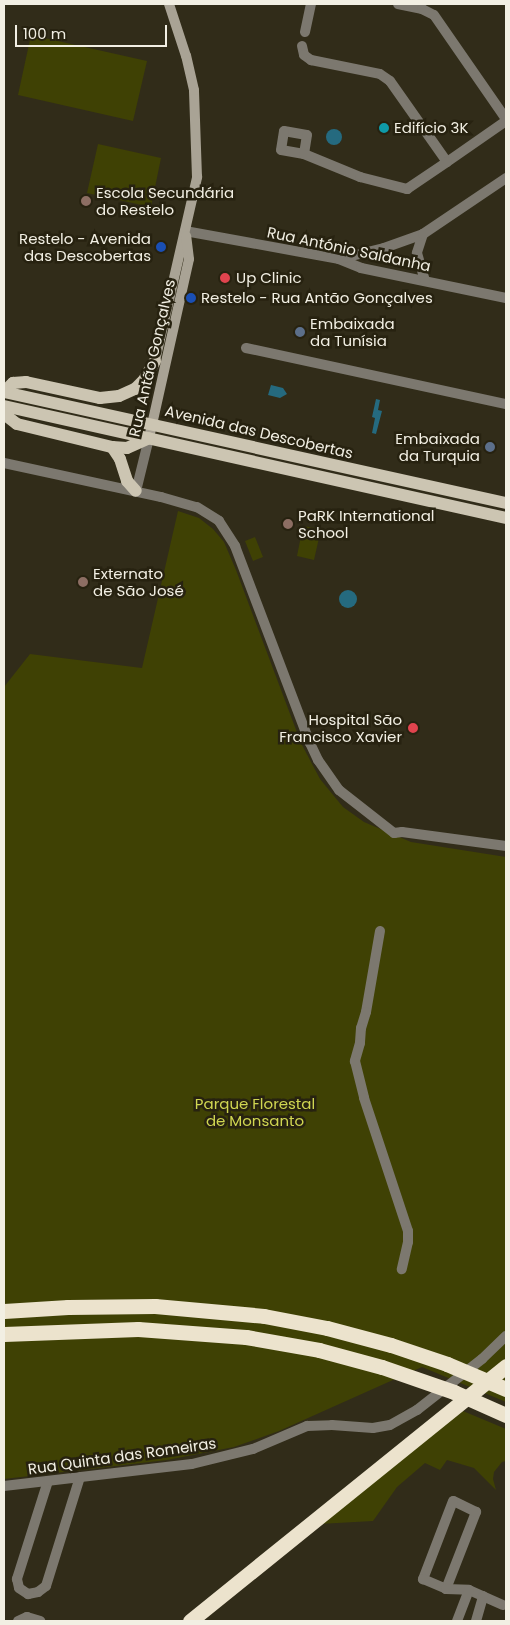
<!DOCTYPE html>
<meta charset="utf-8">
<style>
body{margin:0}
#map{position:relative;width:510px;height:1625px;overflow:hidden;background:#312c19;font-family:Poppins,sans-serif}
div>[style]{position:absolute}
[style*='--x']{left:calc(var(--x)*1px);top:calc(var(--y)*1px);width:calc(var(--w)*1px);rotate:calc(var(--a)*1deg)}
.green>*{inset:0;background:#3f4104}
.water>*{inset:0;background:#256a7f}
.round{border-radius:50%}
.street>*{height:10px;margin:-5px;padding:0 5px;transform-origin:5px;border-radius:5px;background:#7c786f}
.secondary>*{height:10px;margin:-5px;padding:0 5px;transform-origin:5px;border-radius:5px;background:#a9a395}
.primary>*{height:12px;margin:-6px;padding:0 6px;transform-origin:6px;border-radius:6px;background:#ccc5b2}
.highway>*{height:15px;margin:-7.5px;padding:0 7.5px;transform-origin:7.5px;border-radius:7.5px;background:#ece3cd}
.dots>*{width:14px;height:14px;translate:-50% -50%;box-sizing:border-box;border:2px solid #272210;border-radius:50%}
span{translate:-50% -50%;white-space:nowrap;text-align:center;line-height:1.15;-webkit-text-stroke:5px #272210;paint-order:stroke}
.poi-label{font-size:15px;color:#f2efe3}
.left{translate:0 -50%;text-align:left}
.right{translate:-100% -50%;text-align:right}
.street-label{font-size:15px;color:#f2efe3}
.park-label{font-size:15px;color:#d0d651}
.frame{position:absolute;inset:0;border:5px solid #f2efe3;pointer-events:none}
.scale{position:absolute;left:15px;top:25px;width:152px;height:22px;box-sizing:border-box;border:2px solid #f2efe3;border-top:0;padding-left:6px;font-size:15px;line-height:18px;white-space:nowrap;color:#f2efe3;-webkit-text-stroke:4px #272210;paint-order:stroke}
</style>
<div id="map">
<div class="green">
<i style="clip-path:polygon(31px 35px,147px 61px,133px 121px,18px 95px)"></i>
<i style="clip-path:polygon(98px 144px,161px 158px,151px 207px,87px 193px)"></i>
<i style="clip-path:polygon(178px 511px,199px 518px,213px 529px,224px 542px,236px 570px,301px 743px,320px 779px,343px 807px,364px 822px,411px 842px,506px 857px,506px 1402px,422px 1367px,279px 1431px,234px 1447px,167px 1460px,4px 1479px,4px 687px,30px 654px,142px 668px)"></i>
<i style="clip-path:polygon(303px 526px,321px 529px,314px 560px,297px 556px)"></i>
<i style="clip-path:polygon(255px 537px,263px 557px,253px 561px,245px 541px)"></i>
<i style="clip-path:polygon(463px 1411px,506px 1429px,506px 1461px,502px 1462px,494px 1472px,493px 1479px,496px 1490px,474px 1468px,447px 1460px,440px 1470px,425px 1463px,397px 1487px,373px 1521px,319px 1524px)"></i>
</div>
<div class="water">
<i class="round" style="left:326px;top:129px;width:16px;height:16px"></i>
<i style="clip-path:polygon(271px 385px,283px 388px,287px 394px,280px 398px,268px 395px)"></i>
<i style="clip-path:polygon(376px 399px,380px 400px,378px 410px,382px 411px,376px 434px,372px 433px,375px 418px,372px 417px)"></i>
<i class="round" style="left:339px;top:590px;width:18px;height:18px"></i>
</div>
<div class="street">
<i style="--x:398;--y:4;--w:25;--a:12"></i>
<i style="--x:422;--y:9;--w:13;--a:27"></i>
<i style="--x:434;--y:15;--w:126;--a:55.3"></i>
<i style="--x:305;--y:32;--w:29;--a:-78"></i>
<i style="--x:302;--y:46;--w:9;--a:77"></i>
<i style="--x:304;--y:55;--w:9;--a:36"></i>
<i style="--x:311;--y:60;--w:70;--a:11.5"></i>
<i style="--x:380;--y:74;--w:12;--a:35"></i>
<i style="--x:390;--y:81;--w:99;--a:54.9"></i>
<i style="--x:447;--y:162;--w:72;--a:-34.8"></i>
<i style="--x:284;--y:131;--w:23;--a:10"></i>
<i style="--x:307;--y:135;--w:19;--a:99"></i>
<i style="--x:304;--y:154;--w:23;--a:-170"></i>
<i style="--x:281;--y:150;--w:19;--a:-81"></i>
<i style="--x:304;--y:154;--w:61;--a:22.3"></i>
<i style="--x:360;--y:177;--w:49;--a:14.3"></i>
<i style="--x:407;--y:189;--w:48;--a:-34"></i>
<i style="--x:185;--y:231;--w:157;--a:10.3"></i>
<i style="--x:339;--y:259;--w:24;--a:22"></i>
<i style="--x:361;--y:268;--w:148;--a:11.7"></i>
<i style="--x:423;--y:234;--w:20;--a:108"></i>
<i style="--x:417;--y:253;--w:29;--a:74"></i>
<i style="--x:339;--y:259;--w:46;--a:-13.7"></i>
<i style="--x:384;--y:248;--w:41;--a:-19.7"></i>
<i style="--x:423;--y:234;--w:100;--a:-34"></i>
<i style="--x:246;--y:348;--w:266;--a:12.2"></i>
<i style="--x:4;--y:463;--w:161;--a:12.2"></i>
<i style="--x:161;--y:497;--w:37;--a:16"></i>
<i style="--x:197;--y:507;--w:26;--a:32"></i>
<i style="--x:219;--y:521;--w:30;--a:57"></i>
<i style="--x:235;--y:546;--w:211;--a:69.2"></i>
<i style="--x:310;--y:743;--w:19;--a:65"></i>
<i style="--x:318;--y:760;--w:37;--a:55"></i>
<i style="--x:339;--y:790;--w:70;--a:38"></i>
<i style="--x:394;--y:833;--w:8;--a:-7"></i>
<i style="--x:402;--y:832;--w:105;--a:7.7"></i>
<i style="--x:136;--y:491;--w:55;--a:-76.2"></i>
<i style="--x:380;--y:931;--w:82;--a:99.8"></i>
<i style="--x:366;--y:1012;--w:17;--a:107"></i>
<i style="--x:361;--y:1028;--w:15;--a:94"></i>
<i style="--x:360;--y:1043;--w:19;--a:106"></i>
<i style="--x:355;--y:1061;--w:38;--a:76"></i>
<i style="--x:364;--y:1098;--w:140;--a:71.7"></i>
<i style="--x:408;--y:1231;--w:11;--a:90"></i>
<i style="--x:408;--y:1242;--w:28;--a:103"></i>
<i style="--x:48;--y:1481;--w:103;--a:107.6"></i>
<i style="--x:17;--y:1579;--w:9;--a:77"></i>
<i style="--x:19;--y:1588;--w:11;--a:34"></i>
<i style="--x:28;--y:1594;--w:10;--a:-11"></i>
<i style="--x:38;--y:1592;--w:10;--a:-37"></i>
<i style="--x:46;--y:1586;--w:114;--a:-72.7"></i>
<i style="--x:4;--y:1486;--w:189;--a:-6.7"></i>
<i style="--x:192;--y:1464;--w:63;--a:-13.8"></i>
<i style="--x:253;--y:1449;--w:59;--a:-23.1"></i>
<i style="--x:307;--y:1426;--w:25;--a:-2"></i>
<i style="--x:332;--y:1425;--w:41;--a:4.2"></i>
<i style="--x:373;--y:1428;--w:17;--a:-10"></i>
<i style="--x:390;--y:1425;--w:31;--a:-29"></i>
<i style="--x:417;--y:1410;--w:83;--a:-38.1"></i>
<i style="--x:482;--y:1359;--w:33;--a:-44"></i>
<i style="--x:446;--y:1589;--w:83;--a:-68.7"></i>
<i style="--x:476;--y:1512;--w:25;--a:-154"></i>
<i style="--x:453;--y:1501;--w:84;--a:111"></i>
<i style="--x:423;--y:1579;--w:25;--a:23"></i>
<i style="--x:446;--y:1589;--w:23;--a:2"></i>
<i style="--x:469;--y:1590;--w:37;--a:24"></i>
<i style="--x:18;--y:1621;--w:10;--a:-24"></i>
<i style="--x:27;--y:1617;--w:14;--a:17"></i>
<i style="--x:457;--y:1621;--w:33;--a:-69"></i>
<i style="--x:476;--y:1621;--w:26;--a:-74"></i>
</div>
<div class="secondary">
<i style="--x:155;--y:361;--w:189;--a:-77.1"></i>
<i style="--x:197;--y:177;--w:87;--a:-92"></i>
<i style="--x:194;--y:90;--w:35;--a:-103"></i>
<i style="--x:186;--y:56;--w:55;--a:-108.1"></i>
<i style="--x:149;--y:438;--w:183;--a:-77.4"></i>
<i style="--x:189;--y:259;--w:23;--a:-97"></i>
</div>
<div class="primary">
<i style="--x:4;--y:392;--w:514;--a:12.47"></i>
<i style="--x:4;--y:392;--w:13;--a:-45"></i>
<i style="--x:13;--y:383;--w:13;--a:-4"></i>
<i style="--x:26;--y:382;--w:76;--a:12.2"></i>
<i style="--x:100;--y:398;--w:19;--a:-6"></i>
<i style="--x:119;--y:396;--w:17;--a:-24"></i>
<i style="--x:135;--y:389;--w:13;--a:-45"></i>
<i style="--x:144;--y:380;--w:22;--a:-60"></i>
<i style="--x:4;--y:406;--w:514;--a:12.58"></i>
<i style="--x:4;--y:414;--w:16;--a:38"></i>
<i style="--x:17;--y:424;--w:98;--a:13.6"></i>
<i style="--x:112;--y:447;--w:15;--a:4"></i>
<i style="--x:127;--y:448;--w:24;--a:-24"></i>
<i style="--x:112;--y:447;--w:14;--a:56"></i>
<i style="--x:120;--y:459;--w:23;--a:72"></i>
<i style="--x:127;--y:481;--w:13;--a:48"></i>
</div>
<div class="highway">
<i style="--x:4;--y:1311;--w:64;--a:-3.6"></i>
<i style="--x:68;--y:1307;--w:87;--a:-0.7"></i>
<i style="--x:155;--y:1306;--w:109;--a:5.2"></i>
<i style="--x:264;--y:1316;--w:64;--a:10.8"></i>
<i style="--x:327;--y:1328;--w:66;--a:14.9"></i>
<i style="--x:391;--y:1345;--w:59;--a:18.7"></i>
<i style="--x:447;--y:1364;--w:64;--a:23"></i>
<i style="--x:4;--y:1334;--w:134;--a:-2.1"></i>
<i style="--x:138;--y:1329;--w:108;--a:4.2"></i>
<i style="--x:246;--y:1337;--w:74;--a:10.1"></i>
<i style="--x:319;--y:1350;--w:65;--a:15.1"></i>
<i style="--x:382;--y:1367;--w:76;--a:19.1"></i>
<i style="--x:454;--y:1392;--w:57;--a:23.9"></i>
<i style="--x:190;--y:1621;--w:406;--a:-38.9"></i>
</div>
<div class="dots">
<i style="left:384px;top:128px;background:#0f9aa8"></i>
<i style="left:86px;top:201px;background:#8d6e63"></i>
<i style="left:161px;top:247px;background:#1a4fb4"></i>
<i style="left:225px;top:278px;background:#e0444e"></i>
<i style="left:191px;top:298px;background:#1a4fb4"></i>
<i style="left:300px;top:332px;background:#5c6f8a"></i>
<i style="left:490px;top:447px;background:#5c6f8a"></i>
<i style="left:288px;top:524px;background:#8d6e63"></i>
<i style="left:83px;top:582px;background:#8d6e63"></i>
<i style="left:413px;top:728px;background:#e0444e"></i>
</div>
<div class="poi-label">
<span class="left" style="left:394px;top:128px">Edifício 3K</span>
<span class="left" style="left:96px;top:201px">Escola Secundária<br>do Restelo</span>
<span class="right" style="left:151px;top:247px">Restelo - Avenida<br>das Descobertas</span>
<span class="left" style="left:236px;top:278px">Up Clinic</span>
<span class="left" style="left:201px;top:298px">Restelo - Rua Antão Gonçalves</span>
<span class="left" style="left:310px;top:332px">Embaixada<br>da Tunísia</span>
<span class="right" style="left:480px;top:447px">Embaixada<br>da Turquia</span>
<span class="left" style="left:298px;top:524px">PaRK International<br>School</span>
<span class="left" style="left:93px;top:582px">Externato<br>de São José</span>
<span class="right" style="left:402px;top:728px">Hospital São<br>Francisco Xavier</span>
</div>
<div class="street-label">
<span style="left:349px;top:249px;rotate:12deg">Rua António Saldanha</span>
<span style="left:152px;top:358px;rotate:-77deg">Rua Antão Gonçalves</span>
<span style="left:259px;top:432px;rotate:13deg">Avenida das Descobertas</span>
<span style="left:122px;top:1456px;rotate:-8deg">Rua Quinta das Romeiras</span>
</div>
<div class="park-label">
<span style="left:255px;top:1112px">Parque Florestal<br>de Monsanto</span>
</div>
<div class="frame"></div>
<div class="scale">100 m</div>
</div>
